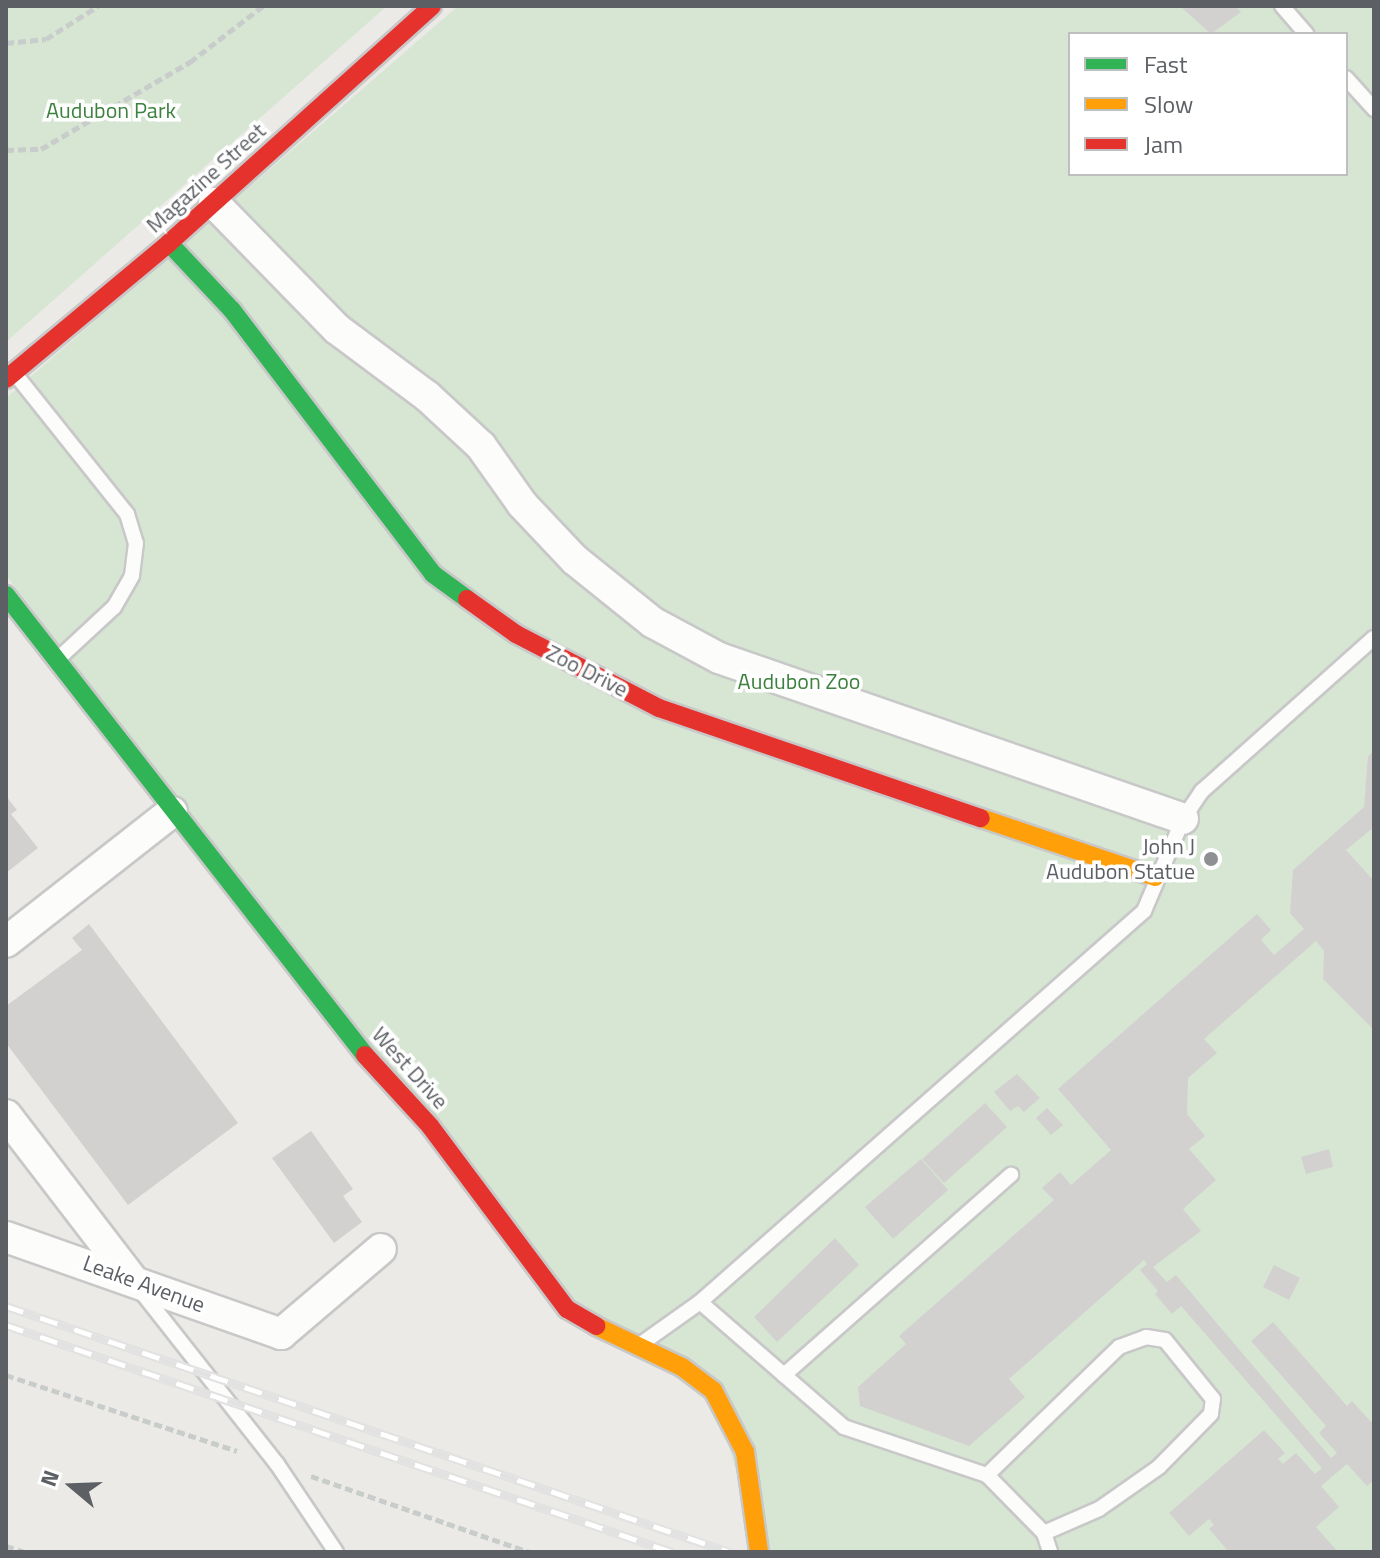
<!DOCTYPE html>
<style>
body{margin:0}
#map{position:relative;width:1380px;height:1558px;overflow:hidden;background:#ebeae6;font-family:"Titillium Web",sans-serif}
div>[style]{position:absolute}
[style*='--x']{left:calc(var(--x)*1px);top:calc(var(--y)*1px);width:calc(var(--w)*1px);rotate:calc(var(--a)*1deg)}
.green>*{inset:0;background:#d6e6d3}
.building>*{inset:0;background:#d2d1cf}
.path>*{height:5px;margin-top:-2.5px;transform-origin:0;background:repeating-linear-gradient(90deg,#c8ccca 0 8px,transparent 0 12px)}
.roads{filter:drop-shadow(2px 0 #c8c8c8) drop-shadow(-2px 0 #c8c8c8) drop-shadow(0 2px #c8c8c8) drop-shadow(0 -2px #c8c8c8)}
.lane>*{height:14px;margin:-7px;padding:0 7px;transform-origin:7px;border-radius:7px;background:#fcfcfb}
.street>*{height:30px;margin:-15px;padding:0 15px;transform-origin:15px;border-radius:15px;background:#fcfcfb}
.fast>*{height:18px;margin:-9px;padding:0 9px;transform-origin:9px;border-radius:9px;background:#30b455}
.slow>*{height:18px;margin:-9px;padding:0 9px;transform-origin:9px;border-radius:9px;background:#ff9f0a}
.jam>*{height:18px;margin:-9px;padding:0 9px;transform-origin:9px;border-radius:9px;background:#e5322d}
.rail>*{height:9px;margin-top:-4.5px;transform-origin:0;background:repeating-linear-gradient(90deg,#fff 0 18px,#e2e2e2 0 36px);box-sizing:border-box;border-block:2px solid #e2e2e2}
.dots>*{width:22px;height:22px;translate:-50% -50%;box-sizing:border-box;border:4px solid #fff;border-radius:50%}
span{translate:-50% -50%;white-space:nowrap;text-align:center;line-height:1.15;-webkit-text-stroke:7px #fff;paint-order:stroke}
.park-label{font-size:22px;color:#3d813e}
.street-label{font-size:22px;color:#5c5f63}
.poi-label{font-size:22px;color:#5c5f63}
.right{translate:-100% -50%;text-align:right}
.frame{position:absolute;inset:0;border:8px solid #5c5f63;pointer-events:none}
.legend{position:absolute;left:1068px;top:32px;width:280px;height:144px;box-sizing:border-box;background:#fff;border:2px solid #bebfc1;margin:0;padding:10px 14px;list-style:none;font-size:24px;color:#5c5f63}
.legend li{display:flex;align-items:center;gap:16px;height:40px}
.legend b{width:40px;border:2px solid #bebfc1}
.north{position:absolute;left:32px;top:1446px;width:80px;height:80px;-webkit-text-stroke:6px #fff;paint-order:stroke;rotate:289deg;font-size:22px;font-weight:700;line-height:32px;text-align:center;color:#5c5f63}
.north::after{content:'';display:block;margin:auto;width:28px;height:36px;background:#5c5f63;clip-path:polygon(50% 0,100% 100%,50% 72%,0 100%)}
</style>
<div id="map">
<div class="green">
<i style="clip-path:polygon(6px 6px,387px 6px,6px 342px)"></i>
<i style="clip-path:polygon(evenodd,458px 6px,1374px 6px,1374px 1552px,759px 1552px,713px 1390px,567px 1309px,6px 575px,6px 398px,458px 6px,1070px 34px,1346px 34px,1346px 174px,1070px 174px,1070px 34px)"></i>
</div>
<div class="building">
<i style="clip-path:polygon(1180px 6px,1235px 6px,1241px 12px,1211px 34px)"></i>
<i style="clip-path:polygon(1374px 751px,1374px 827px,1346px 850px,1374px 881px,1374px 1030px,1323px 979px,1324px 951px,1316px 941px,1204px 1039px,1217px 1053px,1188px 1078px,1187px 1114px,1205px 1136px,1189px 1149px,1216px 1180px,1183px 1209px,1201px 1231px,1153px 1267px,1167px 1282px,1176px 1275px,1331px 1458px,1337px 1453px,1319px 1433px,1326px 1426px,1251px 1341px,1273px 1322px,1347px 1406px,1352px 1401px,1371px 1422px,1374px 1419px,1374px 1480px,1367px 1486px,1347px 1464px,1321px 1486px,1339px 1507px,1316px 1527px,1338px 1552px,1229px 1552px,1209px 1529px,1214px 1525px,1209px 1519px,1189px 1536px,1169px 1513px,1264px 1430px,1285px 1453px,1278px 1459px,1283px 1464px,1296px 1453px,1315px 1474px,1322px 1468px,1181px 1306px,1172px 1314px,1155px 1294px,1158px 1291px,1140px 1270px,1147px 1264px,1144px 1260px,1009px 1379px,1025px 1397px,969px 1446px,860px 1406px,858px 1387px,906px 1344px,899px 1336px,1054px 1200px,1042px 1188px,1060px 1172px,1071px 1185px,1111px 1150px,1058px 1089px,1257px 914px,1271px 930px,1261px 940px,1274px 955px,1304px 929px,1290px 913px,1293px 870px,1364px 807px,1368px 756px)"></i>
<i style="clip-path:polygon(6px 796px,17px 810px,11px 814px,38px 848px,6px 873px)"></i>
<i style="clip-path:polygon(89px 924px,238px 1123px,128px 1205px,6px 1043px,6px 1006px,82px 950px,72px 938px)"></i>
<i style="clip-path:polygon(1017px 1074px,1040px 1098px,1024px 1112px,1018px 1106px,1010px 1111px,994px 1092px)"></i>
<i style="clip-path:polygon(985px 1103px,1007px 1127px,944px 1183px,922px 1159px)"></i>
<i style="clip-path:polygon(1047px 1108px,1063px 1125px,1051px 1135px,1036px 1118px)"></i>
<i style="clip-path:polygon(311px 1131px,353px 1189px,343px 1196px,362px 1222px,334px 1243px,272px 1158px)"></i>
<i style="clip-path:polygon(1329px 1149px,1333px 1167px,1306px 1174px,1301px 1157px)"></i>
<i style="clip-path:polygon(921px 1159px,948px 1190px,893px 1239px,865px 1207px)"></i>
<i style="clip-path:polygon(835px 1238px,859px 1265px,777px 1342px,754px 1317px)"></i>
<i style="clip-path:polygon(1274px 1265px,1300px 1278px,1289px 1300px,1263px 1287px)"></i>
</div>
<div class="path">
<i style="--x:6;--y:43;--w:40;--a:-5.7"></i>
<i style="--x:46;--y:39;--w:62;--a:-32.4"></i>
<i style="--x:6;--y:150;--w:35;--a:-2"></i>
<i style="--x:41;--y:149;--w:173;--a:-30.3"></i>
<i style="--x:190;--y:62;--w:92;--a:-37.5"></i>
<i style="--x:6;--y:1375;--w:243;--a:18.2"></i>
<i style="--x:311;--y:1476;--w:231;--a:19.2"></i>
<i style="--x:6;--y:1546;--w:20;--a:18"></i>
</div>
<div class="roads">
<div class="lane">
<i style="--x:1282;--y:6;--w:37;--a:49"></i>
<i style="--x:1346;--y:78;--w:42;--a:47.9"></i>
<i style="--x:16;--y:375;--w:178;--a:51.4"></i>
<i style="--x:127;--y:514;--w:30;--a:73"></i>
<i style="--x:136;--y:543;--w:33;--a:97"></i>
<i style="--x:132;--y:576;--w:36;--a:120"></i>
<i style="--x:114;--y:607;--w:74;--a:137.2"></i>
<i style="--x:140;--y:1290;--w:221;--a:51.8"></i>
<i style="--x:277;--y:1464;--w:106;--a:56.2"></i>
<i style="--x:700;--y:1302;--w:191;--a:41"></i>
<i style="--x:844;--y:1427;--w:151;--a:18.6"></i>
<i style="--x:987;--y:1475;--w:81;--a:45.5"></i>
<i style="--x:1044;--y:1533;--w:20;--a:72"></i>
<i style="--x:641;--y:1344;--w:72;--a:-35.4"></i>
<i style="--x:700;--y:1302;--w:592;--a:-41.37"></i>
<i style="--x:1144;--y:911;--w:100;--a:-67"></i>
<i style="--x:1183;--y:819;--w:34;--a:-56"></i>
<i style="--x:1202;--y:791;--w:230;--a:-41.7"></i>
<i style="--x:784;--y:1375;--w:303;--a:-41.4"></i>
<i style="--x:987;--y:1475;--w:184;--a:-44.1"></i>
<i style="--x:1119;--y:1347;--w:29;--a:-20"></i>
<i style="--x:1146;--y:1337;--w:19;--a:9"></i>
<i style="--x:1165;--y:1340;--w:76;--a:50.9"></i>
<i style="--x:1213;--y:1399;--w:15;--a:98"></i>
<i style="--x:1211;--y:1414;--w:74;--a:134.5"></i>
<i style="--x:1159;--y:1467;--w:73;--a:145"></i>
<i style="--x:1099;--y:1509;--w:60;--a:156.4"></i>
</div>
<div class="street">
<i style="--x:214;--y:203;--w:176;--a:45.7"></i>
<i style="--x:337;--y:329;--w:112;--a:36.7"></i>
<i style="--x:427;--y:396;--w:74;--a:42.8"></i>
<i style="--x:481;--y:446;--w:71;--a:54.7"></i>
<i style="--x:522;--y:504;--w:77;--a:46.6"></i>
<i style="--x:575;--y:560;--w:99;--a:38.8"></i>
<i style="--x:652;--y:622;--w:76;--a:28.2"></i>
<i style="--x:719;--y:658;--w:491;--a:19.1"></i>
<i style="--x:6;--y:942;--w:211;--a:-38.1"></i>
<i style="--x:6;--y:1115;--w:205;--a:52.5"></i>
<i style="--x:6;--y:1237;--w:292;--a:19.4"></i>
<i style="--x:281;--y:1334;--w:131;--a:-40.4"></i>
</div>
<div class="fast">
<i style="--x:169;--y:243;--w:92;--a:46.8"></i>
<i style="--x:232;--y:310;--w:332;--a:52.7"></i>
<i style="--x:433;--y:574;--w:42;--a:36.3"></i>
<i style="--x:6;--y:595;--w:584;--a:52.03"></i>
</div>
<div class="slow">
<i style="--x:981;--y:818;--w:184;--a:18.7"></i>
<i style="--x:596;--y:1326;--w:95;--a:25.5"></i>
<i style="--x:682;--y:1367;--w:39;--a:37"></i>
<i style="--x:713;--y:1390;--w:70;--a:62.7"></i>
<i style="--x:745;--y:1452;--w:101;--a:82"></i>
</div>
<div class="jam">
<i style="--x:6;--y:379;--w:212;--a:-39.8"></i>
<i style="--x:169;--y:243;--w:354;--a:-42"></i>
<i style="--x:467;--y:599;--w:60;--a:35.5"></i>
<i style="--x:516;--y:634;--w:161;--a:27.4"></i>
<i style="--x:659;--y:708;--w:340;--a:18.9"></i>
<i style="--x:365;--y:1055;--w:96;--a:47.5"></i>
<i style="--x:430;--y:1126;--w:229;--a:53.2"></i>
<i style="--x:567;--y:1309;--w:34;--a:30"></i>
</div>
</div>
<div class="rail">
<i style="--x:6;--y:1306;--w:765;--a:18.77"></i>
<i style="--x:6;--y:1325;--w:704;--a:18.82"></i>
</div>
<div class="dots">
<i style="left:1211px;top:859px;background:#8e9091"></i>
</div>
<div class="park-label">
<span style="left:111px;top:111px">Audubon Park</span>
<span style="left:799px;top:682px">Audubon Zoo</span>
</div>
<div class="street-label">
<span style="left:206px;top:178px;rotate:-42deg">Magazine Street</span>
<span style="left:587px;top:671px;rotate:27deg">Zoo Drive</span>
<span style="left:410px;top:1068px;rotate:48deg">West Drive</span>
<span style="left:144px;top:1284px;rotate:20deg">Leake Avenue</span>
</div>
<div class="poi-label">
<span class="right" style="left:1195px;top:859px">John J<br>Audubon Statue</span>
</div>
<div class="frame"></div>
<ul class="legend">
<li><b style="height:10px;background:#30b455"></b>Fast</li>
<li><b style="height:10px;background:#ff9f0a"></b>Slow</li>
<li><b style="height:10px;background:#e5322d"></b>Jam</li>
</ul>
<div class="north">N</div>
</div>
